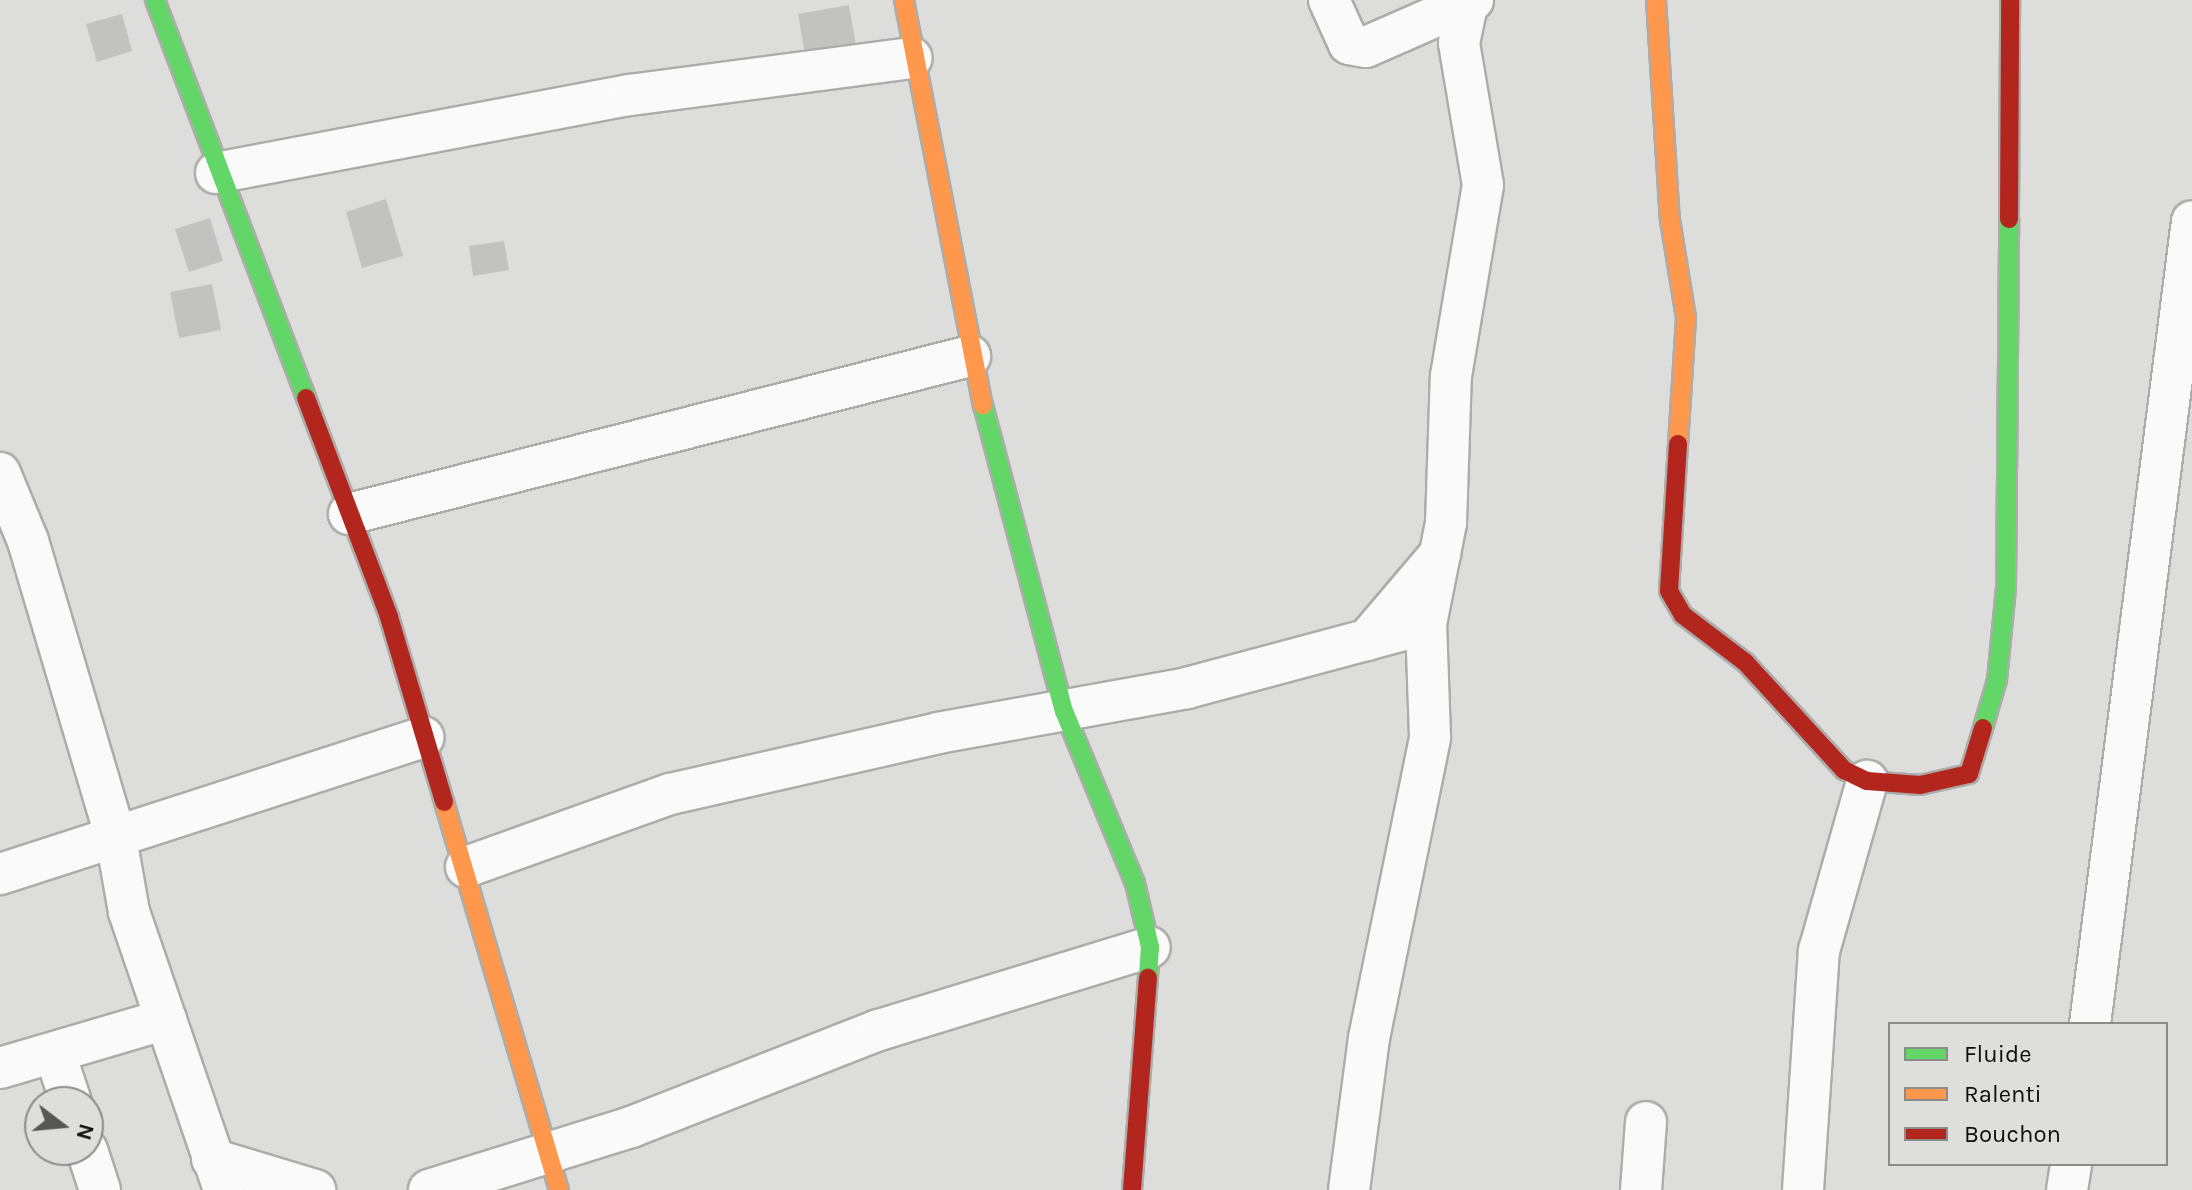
<!DOCTYPE html>
<style>
body{margin:0}
#map{position:relative;width:2192px;height:1190px;overflow:hidden;background:#dddedb;font-family:Karla,sans-serif}
div>[style]{position:absolute}
[style*='--x']{left:calc(var(--x)*1px);top:calc(var(--y)*1px);width:calc(var(--w)*1px);rotate:calc(var(--a)*1deg)}
.building>*{inset:0;background:#c2c2c0}
.roads{filter:drop-shadow(2px 0 #acacaa) drop-shadow(-2px 0 #acacaa) drop-shadow(0 2px #acacaa) drop-shadow(0 -2px #acacaa)}
.street>*{height:40px;margin:-20px;padding:0 20px;transform-origin:20px;border-radius:20px;background:#fafafa}
.fast>*{height:18px;margin:-9px;padding:0 9px;transform-origin:9px;border-radius:9px;background:#63d668}
.slow>*{height:18px;margin:-9px;padding:0 9px;transform-origin:9px;border-radius:9px;background:#ff974d}
.jam>*{height:18px;margin:-9px;padding:0 9px;transform-origin:9px;border-radius:9px;background:#b3261e}
span{translate:-50% -50%;white-space:nowrap;text-align:center;line-height:1.15;-webkit-text-stroke:6px #dedfda;paint-order:stroke}
.legend{position:absolute;left:1888px;top:1022px;width:280px;height:144px;box-sizing:border-box;background:#dedfda;border:2px solid #8b8c88;margin:0;padding:10px 14px;list-style:none;font-size:24px;color:#0f0f0d}
.legend li{display:flex;align-items:center;gap:16px;height:40px}
.legend b{width:40px;border:2px solid #8b8c88}
.north{position:absolute;left:24px;top:1086px;width:80px;height:80px;box-sizing:border-box;background:#dedfda;border:2px solid #8b8c88;border-radius:50%;rotate:106deg;font-size:22px;font-weight:700;line-height:32px;text-align:center;color:#0f0f0d}
.north::after{content:'';display:block;margin:auto;width:28px;height:36px;background:#575755;clip-path:polygon(50% 0,100% 100%,50% 72%,0 100%)}
</style>
<div id="map">
<div class="building">
<i style="clip-path:polygon(849px 5px,857px 51px,806px 60px,798px 14px)"></i>
<i style="clip-path:polygon(122px 14px,132px 51px,97px 62px,86px 24px)"></i>
<i style="clip-path:polygon(386px 199px,403px 256px,362px 268px,346px 212px)"></i>
<i style="clip-path:polygon(210px 218px,223px 261px,189px 272px,175px 229px)"></i>
<i style="clip-path:polygon(504px 241px,509px 270px,473px 276px,469px 246px)"></i>
<i style="clip-path:polygon(212px 284px,221px 330px,179px 338px,170px 292px)"></i>
</div>
<div class="roads">
<div class="street">
<i style="--x:1329;--y:0;--w:48;--a:65.6"></i>
<i style="--x:1349;--y:44;--w:17;--a:10"></i>
<i style="--x:1366;--y:47;--w:117;--a:-23.7"></i>
<i style="--x:216;--y:173;--w:421;--a:-10.7"></i>
<i style="--x:630;--y:95;--w:284;--a:-7.5"></i>
<i style="--x:0;--y:473;--w:74;--a:67.6"></i>
<i style="--x:28;--y:541;--w:310;--a:73.5"></i>
<i style="--x:116;--y:838;--w:75;--a:80"></i>
<i style="--x:129;--y:912;--w:294;--a:71.1"></i>
<i style="--x:349;--y:514;--w:641;--a:-14.27"></i>
<i style="--x:1367;--y:640;--w:113;--a:-49.7"></i>
<i style="--x:466;--y:867;--w:217;--a:-19.7"></i>
<i style="--x:670;--y:794;--w:275;--a:-12.8"></i>
<i style="--x:938;--y:733;--w:253;--a:-10.2"></i>
<i style="--x:1187;--y:688;--w:247;--a:-15"></i>
<i style="--x:0;--y:874;--w:445;--a:-17.9"></i>
<i style="--x:2090;--y:1024;--w:809;--a:-82.76"></i>
<i style="--x:55;--y:1054;--w:51;--a:71.6"></i>
<i style="--x:0;--y:1068;--w:173;--a:-16.4"></i>
<i style="--x:87;--y:1150;--w:42;--a:72"></i>
<i style="--x:212;--y:1159;--w:108;--a:16.8"></i>
<i style="--x:429;--y:1190;--w:212;--a:-17.3"></i>
<i style="--x:631;--y:1127;--w:266;--a:-21.4"></i>
<i style="--x:879;--y:1030;--w:283;--a:-17"></i>
<i style="--x:1349;--y:1190;--w:153;--a:-82.5"></i>
<i style="--x:1369;--y:1038;--w:307;--a:-78.5"></i>
<i style="--x:1430;--y:737;--w:113;--a:-92"></i>
<i style="--x:1426;--y:624;--w:103;--a:-78.8"></i>
<i style="--x:1446;--y:523;--w:147;--a:-88.1"></i>
<i style="--x:1451;--y:376;--w:194;--a:-80.5"></i>
<i style="--x:1483;--y:185;--w:144;--a:-99.6"></i>
<i style="--x:1459;--y:43;--w:38;--a:-78"></i>
<i style="--x:1641;--y:1190;--w:68;--a:-85.8"></i>
<i style="--x:1803;--y:1190;--w:240;--a:-86.2"></i>
<i style="--x:1819;--y:951;--w:177;--a:-74.2"></i>
<i style="--x:2067;--y:1190;--w:26;--a:-81"></i>
</div>
<div class="fast">
<i style="--x:155;--y:0;--w:426;--a:69.2"></i>
<i style="--x:983;--y:405;--w:317;--a:75.2"></i>
<i style="--x:1064;--y:711;--w:186;--a:67.6"></i>
<i style="--x:1135;--y:883;--w:66;--a:76.8"></i>
<i style="--x:1150;--y:947;--w:31;--a:94"></i>
<i style="--x:1983;--y:728;--w:50;--a:-73.7"></i>
<i style="--x:1997;--y:680;--w:92;--a:-84.4"></i>
<i style="--x:2006;--y:588;--w:369;--a:-89.5"></i>
</div>
<div class="slow">
<i style="--x:904;--y:0;--w:413;--a:79"></i>
<i style="--x:1656;--y:0;--w:220;--a:86.4"></i>
<i style="--x:1670;--y:220;--w:99;--a:80.7"></i>
<i style="--x:1686;--y:318;--w:126;--a:93.6"></i>
<i style="--x:444;--y:802;--w:405;--a:73.5"></i>
</div>
<div class="jam">
<i style="--x:2009;--y:219;--w:219;--a:-89.7"></i>
<i style="--x:306;--y:398;--w:234;--a:69.2"></i>
<i style="--x:389;--y:617;--w:193;--a:73.4"></i>
<i style="--x:1678;--y:444;--w:147;--a:93.5"></i>
<i style="--x:1669;--y:591;--w:28;--a:60"></i>
<i style="--x:1683;--y:615;--w:78;--a:37.2"></i>
<i style="--x:1745;--y:662;--w:147;--a:47.5"></i>
<i style="--x:1844;--y:770;--w:25;--a:26"></i>
<i style="--x:1867;--y:781;--w:53;--a:4.3"></i>
<i style="--x:1920;--y:785;--w:50;--a:-12.7"></i>
<i style="--x:1969;--y:774;--w:48;--a:-73.1"></i>
<i style="--x:1132;--y:1190;--w:213;--a:-85.7"></i>
</div>
</div>
<ul class="legend">
<li><b style="height:10px;background:#63d668"></b>Fluide</li>
<li><b style="height:10px;background:#ff974d"></b>Ralenti</li>
<li><b style="height:10px;background:#b3261e"></b>Bouchon</li>
</ul>
<div class="north">N</div>
</div>
